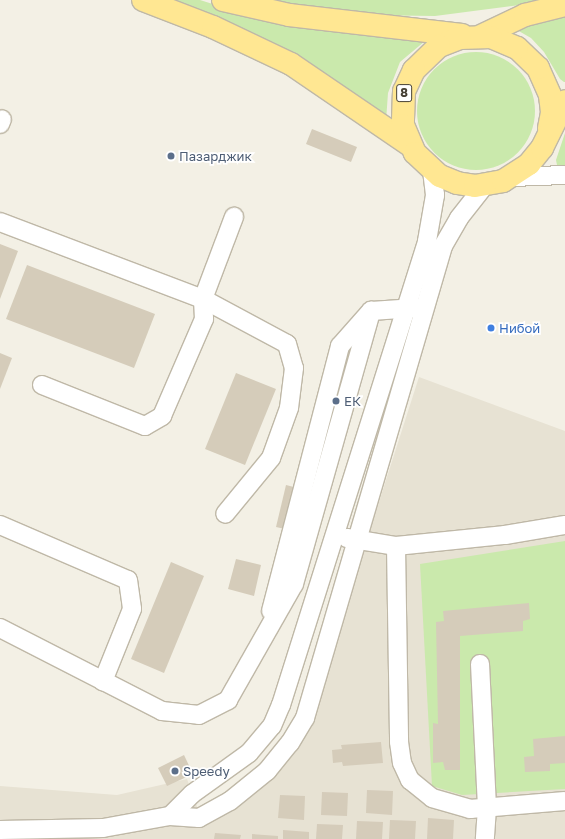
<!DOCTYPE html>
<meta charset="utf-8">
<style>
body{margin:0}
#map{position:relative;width:565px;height:839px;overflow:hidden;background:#f3f0e5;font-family:"Golos Text",sans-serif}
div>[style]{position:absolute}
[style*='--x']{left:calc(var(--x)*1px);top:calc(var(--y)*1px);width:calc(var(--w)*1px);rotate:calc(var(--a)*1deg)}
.residential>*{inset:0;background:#e7e2d3}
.green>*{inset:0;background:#cae9ac}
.round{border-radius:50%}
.building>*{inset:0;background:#d5ccba}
.roads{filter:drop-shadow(1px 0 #bfb8a7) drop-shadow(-1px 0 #bfb8a7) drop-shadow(0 1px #bfb8a7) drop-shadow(0 -1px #bfb8a7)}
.minor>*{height:18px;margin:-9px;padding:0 9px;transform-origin:9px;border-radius:9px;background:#fff}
.major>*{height:22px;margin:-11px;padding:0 11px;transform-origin:11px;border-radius:11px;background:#ffe792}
.dots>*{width:11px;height:11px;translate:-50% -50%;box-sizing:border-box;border:2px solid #fff;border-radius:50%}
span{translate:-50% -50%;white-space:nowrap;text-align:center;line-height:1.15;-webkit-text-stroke:3.5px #fff;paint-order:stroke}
.shield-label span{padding:1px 3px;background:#fff;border:1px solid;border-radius:3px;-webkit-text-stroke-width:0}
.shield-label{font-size:12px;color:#464034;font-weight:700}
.service-label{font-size:13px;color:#4e5e75}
.left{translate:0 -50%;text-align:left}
.shop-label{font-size:13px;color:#366cbe}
</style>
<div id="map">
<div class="residential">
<i style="clip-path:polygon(419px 377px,565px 431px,565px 839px,0 839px,0 786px,117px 795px,187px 779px,203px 823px,283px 768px,312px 711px)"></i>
</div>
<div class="green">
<i style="clip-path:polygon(169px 0,200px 0,241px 13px,425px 41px,400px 62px,388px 93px,386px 121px,333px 79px,288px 51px)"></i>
<i style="clip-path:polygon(263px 0,543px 0,520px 5px,435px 16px,358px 15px)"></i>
<i style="clip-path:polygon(565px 14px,565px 82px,564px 82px,560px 79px,544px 52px,531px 38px,510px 26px)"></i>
<i class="round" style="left:417px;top:52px;width:118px;height:118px"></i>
<i style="clip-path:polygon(565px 133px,565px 168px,562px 168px,557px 165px,556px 160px)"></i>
<i style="clip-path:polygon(565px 541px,565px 789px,462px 795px,432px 786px,420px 564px)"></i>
</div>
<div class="building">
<i style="clip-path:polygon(312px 129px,357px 147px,351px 162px,306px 144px)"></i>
<i style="clip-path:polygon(0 244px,18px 251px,0 299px)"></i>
<i style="clip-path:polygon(27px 265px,155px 314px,134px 368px,6px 319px)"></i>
<i style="clip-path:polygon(0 353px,12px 358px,0 389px)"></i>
<i style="clip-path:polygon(236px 373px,276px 389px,245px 465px,205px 449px)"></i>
<i style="clip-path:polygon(286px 485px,325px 495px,316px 536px,276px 527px)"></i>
<i style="clip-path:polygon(236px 559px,261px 565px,254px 596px,228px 589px)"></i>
<i style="clip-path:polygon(171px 562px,204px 576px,164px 673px,131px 659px)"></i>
<i style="clip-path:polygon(529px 603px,530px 619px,523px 621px,523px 631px,460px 636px,460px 770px,445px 770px,443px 762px,433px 763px,433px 723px,438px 724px,436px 622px,444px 621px,443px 611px)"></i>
<i style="clip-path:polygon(565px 736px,565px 763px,550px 764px,550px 771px,525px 772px,524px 757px,534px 756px,533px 739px)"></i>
<i style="clip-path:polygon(381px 742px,383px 763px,343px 766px,342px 762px,333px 763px,332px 750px,342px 749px,341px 745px)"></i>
<i style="clip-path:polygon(184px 755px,193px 774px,167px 786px,158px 768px)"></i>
<i style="clip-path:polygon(367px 790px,393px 791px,392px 815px,366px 813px)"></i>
<i style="clip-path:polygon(322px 792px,348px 793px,347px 816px,321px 815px)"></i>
<i style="clip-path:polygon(280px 795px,305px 796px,304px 820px,278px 818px)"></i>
<i style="clip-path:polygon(428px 818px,454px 820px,453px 839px,427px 839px)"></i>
<i style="clip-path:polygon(390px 820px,416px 821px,415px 839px,389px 839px)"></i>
<i style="clip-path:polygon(357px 821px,383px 822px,382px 839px,356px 839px)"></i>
<i style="clip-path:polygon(317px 824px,343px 825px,342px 839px,316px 839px)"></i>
<i style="clip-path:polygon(283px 830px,309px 832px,309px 839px,283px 839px)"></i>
<i style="clip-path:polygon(215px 833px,241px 835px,240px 839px,214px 839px)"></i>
<i style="clip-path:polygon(252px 834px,278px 836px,278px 839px,252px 839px)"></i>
</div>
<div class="roads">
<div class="minor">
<i style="--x:0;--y:124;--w:5;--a:-68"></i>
<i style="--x:512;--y:177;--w:53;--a:-2.2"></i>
<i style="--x:0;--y:222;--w:217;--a:20.8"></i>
<i style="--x:203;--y:299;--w:95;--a:28.2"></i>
<i style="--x:287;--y:344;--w:25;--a:74"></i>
<i style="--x:294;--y:368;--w:40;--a:97.1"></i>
<i style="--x:289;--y:408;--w:53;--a:109.8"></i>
<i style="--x:271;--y:458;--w:72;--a:129.4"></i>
<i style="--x:42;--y:385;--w:111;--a:21.7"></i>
<i style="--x:145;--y:426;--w:20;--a:-30"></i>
<i style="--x:162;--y:416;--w:106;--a:-66.6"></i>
<i style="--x:204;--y:319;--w:20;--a:-93"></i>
<i style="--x:203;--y:299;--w:88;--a:-69.3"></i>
<i style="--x:0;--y:525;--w:139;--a:23.3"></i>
<i style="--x:128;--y:580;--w:29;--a:82"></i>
<i style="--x:132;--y:609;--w:78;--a:111.9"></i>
<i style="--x:347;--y:538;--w:50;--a:9.3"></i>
<i style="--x:396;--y:546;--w:110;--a:-5.8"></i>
<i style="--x:505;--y:535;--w:61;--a:-9.5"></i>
<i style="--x:396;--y:546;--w:196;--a:89.1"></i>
<i style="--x:399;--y:742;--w:21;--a:82"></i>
<i style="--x:402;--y:763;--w:19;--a:65"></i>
<i style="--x:410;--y:780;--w:28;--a:39"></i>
<i style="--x:432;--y:798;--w:40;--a:16"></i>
<i style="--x:470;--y:809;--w:95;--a:-4.8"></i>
<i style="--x:271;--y:611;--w:274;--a:-75.4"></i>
<i style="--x:340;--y:346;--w:47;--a:-48.5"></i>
<i style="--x:371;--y:311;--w:44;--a:-3.9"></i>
<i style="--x:0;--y:628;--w:182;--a:27.1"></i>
<i style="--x:162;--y:711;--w:37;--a:6"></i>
<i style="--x:199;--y:715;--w:33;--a:-27"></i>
<i style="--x:228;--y:700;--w:133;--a:-60.4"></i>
<i style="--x:294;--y:584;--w:284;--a:-74.2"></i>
<i style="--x:480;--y:664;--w:144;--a:87.2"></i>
<i style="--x:487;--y:808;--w:31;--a:94"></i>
<i style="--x:170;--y:816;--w:31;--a:-45"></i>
<i style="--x:192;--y:794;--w:70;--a:-35.7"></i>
<i style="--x:249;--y:753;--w:35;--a:-50"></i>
<i style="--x:272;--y:726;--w:23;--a:-67"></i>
<i style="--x:281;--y:705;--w:486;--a:-72.5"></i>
<i style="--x:427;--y:241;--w:47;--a:-80.1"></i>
<i style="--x:435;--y:195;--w:24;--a:-97"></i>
<i style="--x:0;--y:830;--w:103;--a:-1.1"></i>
<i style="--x:103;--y:828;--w:68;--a:-10.2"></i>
<i style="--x:170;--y:816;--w:29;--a:4"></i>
<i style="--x:199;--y:818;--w:35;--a:-29"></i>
<i style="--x:230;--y:801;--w:48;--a:-39"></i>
<i style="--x:267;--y:771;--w:36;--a:-51"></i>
<i style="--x:290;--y:743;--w:29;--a:-59"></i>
<i style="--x:305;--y:718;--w:492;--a:-73.7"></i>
<i style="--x:443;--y:246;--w:32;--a:-60"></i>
<i style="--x:459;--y:218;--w:42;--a:-51.8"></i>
</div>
<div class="major">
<i style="--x:143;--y:0;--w:75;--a:21.1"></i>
<i style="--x:213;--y:27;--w:86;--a:25.4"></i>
<i style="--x:291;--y:64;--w:145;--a:34.3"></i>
<i style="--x:223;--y:0;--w:68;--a:12.8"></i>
<i style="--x:289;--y:15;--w:174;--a:6.6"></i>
<i style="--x:481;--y:36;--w:49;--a:-25.5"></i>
<i style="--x:525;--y:15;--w:41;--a:-14"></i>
<i style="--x:549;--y:128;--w:16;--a:-79"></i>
<i style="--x:552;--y:112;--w:17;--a:-97"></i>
<i style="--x:550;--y:95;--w:30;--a:-114"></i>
<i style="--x:538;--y:68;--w:29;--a:-136"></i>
<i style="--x:517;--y:48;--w:28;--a:-157"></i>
<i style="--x:491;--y:37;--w:31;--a:178"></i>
<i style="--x:460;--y:38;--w:22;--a:159"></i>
<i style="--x:439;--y:46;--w:35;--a:136"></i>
<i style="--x:414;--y:70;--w:23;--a:115"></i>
<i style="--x:404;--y:91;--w:34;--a:92"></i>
<i style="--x:403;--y:125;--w:30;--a:67"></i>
<i style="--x:415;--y:153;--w:34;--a:43"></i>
<i style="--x:440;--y:176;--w:18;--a:22"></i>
<i style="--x:457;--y:183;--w:18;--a:9"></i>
<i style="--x:475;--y:186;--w:28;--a:-10"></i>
<i style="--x:503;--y:181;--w:31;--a:-33"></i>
<i style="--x:529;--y:164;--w:21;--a:-51"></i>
<i style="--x:542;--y:148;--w:52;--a:-63.9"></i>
</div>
</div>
<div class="dots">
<i style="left:171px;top:156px;background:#5c6f8a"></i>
<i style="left:491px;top:328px;background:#3f7fe0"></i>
<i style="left:336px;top:401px;background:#5c6f8a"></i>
<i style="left:175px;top:771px;background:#5c6f8a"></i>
</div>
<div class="shield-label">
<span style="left:404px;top:93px">8</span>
</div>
<div class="service-label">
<span class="left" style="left:179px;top:156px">Пазарджик</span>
<span class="left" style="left:344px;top:401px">ЕК</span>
<span class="left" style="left:183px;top:771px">Speedy</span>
</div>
<div class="shop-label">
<span class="left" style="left:499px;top:328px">Нибой</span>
</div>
</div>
